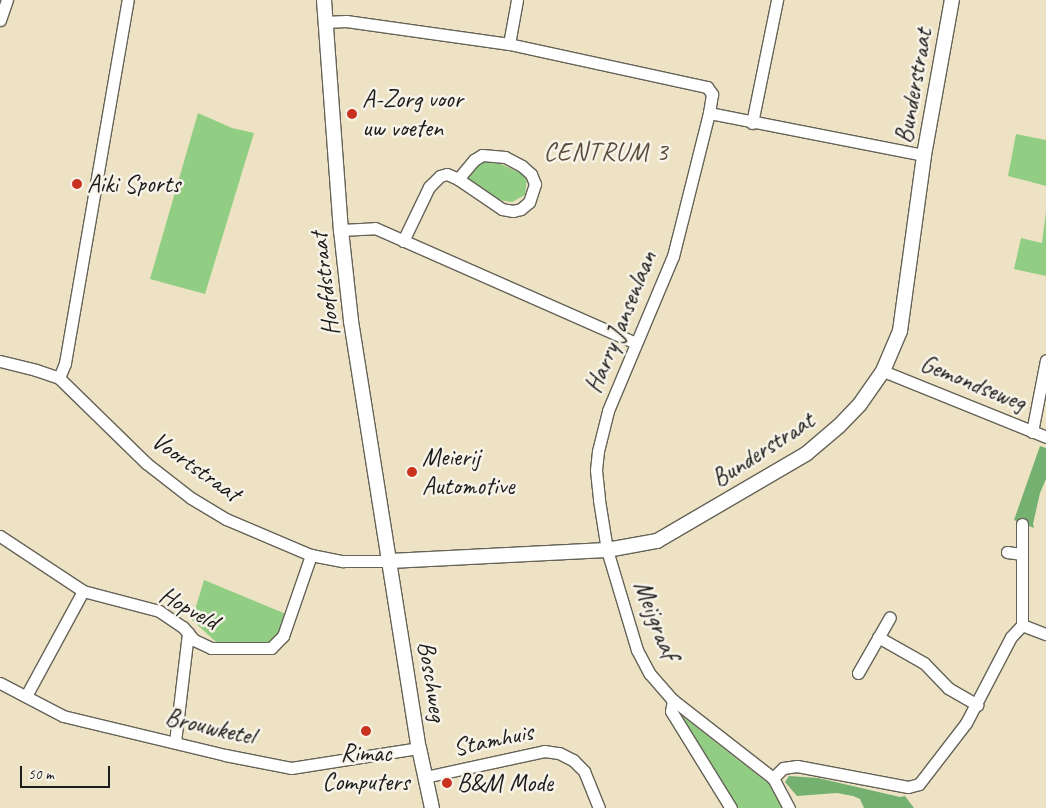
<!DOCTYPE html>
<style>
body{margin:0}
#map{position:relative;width:1046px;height:808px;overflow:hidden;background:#ede3c4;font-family:Caveat,sans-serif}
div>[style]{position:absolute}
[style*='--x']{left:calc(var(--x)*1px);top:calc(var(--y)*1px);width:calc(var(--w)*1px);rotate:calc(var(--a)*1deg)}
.green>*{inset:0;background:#91ce83}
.forest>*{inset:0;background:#74b171}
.roads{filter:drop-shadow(1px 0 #656257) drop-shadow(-1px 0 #656257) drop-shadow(0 1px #656257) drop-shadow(0 -1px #656257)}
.minor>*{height:11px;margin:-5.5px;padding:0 5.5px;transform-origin:5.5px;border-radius:5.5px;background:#fff}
.tertiary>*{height:14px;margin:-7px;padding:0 7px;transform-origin:7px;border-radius:7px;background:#fff}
.dots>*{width:14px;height:14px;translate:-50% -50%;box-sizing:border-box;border:2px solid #f7f3e8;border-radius:50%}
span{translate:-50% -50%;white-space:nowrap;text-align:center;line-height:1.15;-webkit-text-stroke:5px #f7f3e8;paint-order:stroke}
.street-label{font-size:25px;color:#1c1c1c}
.poi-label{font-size:25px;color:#1c1c1c}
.left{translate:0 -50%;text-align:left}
.neighbourhood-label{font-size:26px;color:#5c4c3d;letter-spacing:1px}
.scale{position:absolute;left:20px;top:766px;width:90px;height:22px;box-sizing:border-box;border:2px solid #1c1c1c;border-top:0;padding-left:6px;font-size:15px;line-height:18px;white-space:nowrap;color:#1c1c1c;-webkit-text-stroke:4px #f7f3e8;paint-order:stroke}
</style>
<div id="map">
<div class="green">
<i style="clip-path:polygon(198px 113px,232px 128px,254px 133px,205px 294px,150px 279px)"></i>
<i style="clip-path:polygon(1016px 134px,1046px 140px,1046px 186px,1008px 176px)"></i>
<i style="clip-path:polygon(483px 162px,501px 164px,522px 174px,527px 179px,525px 195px,512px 202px,499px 200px,467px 179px,474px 168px)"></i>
<i style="clip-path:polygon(1046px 211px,1046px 276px,1014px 269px,1021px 238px,1042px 243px)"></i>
<i style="clip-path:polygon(204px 580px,286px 614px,276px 639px,266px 643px,216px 642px,192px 620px)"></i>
<i style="clip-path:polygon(681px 715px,769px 784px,782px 808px,735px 808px,679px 718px)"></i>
</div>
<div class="forest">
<i style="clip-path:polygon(1040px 446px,1046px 448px,1046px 479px,1040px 493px,1033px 524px,1034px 528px,1014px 520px)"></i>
<i style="clip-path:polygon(789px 776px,818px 778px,900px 797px,905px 796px,914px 808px,864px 808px,860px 799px,853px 796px,837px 793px,797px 796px,785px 782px)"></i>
</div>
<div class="roads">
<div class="minor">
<i style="--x:0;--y:20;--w:21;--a:-71"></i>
<i style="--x:325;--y:22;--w:21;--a:-3"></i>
<i style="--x:346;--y:21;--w:165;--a:8"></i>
<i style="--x:509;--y:44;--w:203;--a:12.3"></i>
<i style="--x:707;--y:87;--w:9;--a:54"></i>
<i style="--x:712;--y:94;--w:19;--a:99"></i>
<i style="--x:709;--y:113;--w:219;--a:11.1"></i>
<i style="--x:509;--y:44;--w:45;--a:-79.7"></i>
<i style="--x:709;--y:113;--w:147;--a:104.1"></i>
<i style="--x:673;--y:256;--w:168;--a:112.8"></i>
<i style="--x:608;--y:411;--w:41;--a:104"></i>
<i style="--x:598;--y:451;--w:19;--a:96"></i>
<i style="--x:596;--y:470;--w:30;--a:84"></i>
<i style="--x:599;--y:500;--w:51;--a:80.9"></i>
<i style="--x:607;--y:550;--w:104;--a:73.3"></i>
<i style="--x:637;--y:650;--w:27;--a:62"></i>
<i style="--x:650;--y:674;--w:35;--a:49"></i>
<i style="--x:673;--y:700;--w:127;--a:38"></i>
<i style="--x:773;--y:778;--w:34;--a:62"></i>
<i style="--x:752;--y:123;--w:126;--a:-78.5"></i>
<i style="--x:341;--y:230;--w:34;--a:-3"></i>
<i style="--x:375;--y:228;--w:285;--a:23.8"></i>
<i style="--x:403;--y:241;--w:60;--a:-64.3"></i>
<i style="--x:429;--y:187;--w:16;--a:-45"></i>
<i style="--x:440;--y:176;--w:7;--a:-16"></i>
<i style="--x:447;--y:174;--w:12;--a:24"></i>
<i style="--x:458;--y:179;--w:25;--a:-50"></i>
<i style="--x:474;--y:160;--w:9;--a:-32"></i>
<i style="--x:482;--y:155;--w:23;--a:5"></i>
<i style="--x:505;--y:157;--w:19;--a:28"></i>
<i style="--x:522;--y:166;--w:12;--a:42"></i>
<i style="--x:531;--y:174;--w:11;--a:68"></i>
<i style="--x:535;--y:184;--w:19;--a:108"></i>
<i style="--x:529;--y:202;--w:11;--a:139"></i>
<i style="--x:521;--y:209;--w:8;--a:166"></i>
<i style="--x:513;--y:211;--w:11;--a:-170"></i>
<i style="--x:502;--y:209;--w:53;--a:-145.7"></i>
<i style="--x:0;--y:361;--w:37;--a:14"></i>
<i style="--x:36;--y:370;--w:24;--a:19"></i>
<i style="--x:59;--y:378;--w:122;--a:44.3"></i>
<i style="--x:146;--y:463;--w:57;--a:37.9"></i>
<i style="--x:191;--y:498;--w:41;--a:31"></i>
<i style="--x:226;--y:519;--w:92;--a:23"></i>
<i style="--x:311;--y:555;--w:33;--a:11"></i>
<i style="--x:343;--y:561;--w:47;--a:0"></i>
<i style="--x:883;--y:371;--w:176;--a:22"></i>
<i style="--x:59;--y:378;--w:16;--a:-68"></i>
<i style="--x:65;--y:363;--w:368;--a:-80.2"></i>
<i style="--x:1032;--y:432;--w:73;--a:-79"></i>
<i style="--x:0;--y:536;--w:100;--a:33.5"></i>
<i style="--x:83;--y:591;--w:79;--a:14.7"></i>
<i style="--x:159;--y:611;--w:29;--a:34"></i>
<i style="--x:183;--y:627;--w:17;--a:50"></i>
<i style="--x:194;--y:640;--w:19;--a:25"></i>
<i style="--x:211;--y:648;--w:60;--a:0"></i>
<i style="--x:271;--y:648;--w:17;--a:-45"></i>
<i style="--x:283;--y:636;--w:86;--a:-70.9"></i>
<i style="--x:1007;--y:552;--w:15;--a:8"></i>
<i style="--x:1022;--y:554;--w:71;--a:90"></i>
<i style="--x:1022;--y:554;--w:30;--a:-90"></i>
<i style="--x:1022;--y:625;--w:26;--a:21"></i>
<i style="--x:878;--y:637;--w:53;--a:29.5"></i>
<i style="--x:924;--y:663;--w:35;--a:46"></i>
<i style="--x:948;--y:688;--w:34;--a:30"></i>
<i style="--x:858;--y:673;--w:64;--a:-60.3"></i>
<i style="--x:0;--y:683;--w:71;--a:27.6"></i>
<i style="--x:63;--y:716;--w:167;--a:13.5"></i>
<i style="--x:225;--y:755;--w:67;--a:11.1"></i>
<i style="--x:291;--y:768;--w:130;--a:-8.9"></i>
<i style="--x:26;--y:696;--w:119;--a:-61.5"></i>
<i style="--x:673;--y:700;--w:11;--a:100"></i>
<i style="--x:671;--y:711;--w:114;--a:58.3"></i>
<i style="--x:175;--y:742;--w:110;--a:-83.2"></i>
<i style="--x:425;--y:777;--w:122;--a:-12.3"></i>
<i style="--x:544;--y:751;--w:15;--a:8"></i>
<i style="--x:559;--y:753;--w:16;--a:27"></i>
<i style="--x:573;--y:760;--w:16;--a:45"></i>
<i style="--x:584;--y:771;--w:40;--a:68"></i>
<i style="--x:773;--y:778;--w:14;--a:-45"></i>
<i style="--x:783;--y:768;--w:14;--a:-8"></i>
<i style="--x:797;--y:766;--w:113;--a:10.7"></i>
<i style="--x:908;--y:787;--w:11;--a:-15"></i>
<i style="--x:919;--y:784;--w:77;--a:-52.4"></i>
<i style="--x:966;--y:723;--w:97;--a:-62.4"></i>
<i style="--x:1011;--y:637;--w:16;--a:-47"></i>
</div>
<div class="tertiary">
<i style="--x:324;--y:0;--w:231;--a:85.8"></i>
<i style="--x:341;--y:230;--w:92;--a:83.7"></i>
<i style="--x:351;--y:321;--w:432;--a:81"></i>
<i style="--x:419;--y:748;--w:61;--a:77.8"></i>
<i style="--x:390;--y:561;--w:217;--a:-2.9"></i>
<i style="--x:607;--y:550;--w:51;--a:-10.2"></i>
<i style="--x:657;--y:541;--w:173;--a:-30.3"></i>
<i style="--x:806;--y:454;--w:43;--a:-40.3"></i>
<i style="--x:839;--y:426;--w:30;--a:-46"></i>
<i style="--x:860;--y:404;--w:40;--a:-55.1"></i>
<i style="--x:883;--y:371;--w:43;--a:-67"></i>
<i style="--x:900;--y:331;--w:178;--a:-82.2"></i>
<i style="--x:924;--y:155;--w:158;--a:-79.8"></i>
</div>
</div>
<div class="dots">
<i style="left:352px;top:114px;background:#c8321e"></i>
<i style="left:77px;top:184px;background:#c8321e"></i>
<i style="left:412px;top:472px;background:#c8321e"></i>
<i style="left:366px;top:731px;background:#c8321e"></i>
<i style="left:447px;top:783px;background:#c8321e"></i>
</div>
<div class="street-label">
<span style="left:914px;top:86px;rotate:-80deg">Bunderstraat</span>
<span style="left:325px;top:284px;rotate:-97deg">Hoofdstraat</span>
<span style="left:621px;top:322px;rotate:-68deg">Harry Jansenlaan</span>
<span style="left:973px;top:383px;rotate:22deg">Gemondseweg</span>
<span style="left:763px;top:450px;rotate:-33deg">Bunderstraat</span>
<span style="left:196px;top:467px;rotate:35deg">Voortstraat</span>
<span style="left:189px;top:608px;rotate:29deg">Hopveld</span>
<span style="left:656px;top:620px;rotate:69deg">Meijgraaf</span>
<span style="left:432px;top:681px;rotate:81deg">Boschweg</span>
<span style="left:210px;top:727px;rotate:13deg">Brouwketel</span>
<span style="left:493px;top:740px;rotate:-12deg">Stamhuis</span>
</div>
<div class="poi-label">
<span class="left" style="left:362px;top:114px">A-Zorg voor<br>uw voeten</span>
<span class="left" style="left:87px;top:184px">Aiki Sports</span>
<span class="left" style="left:422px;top:472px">Meierij<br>Automotive</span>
<span style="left:366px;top:768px">Rimac<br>Computers</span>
<span class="left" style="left:457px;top:783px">B&amp;M Mode</span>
</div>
<div class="neighbourhood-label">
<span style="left:606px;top:152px">CENTRUM 3</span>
</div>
<div class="scale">50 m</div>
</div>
